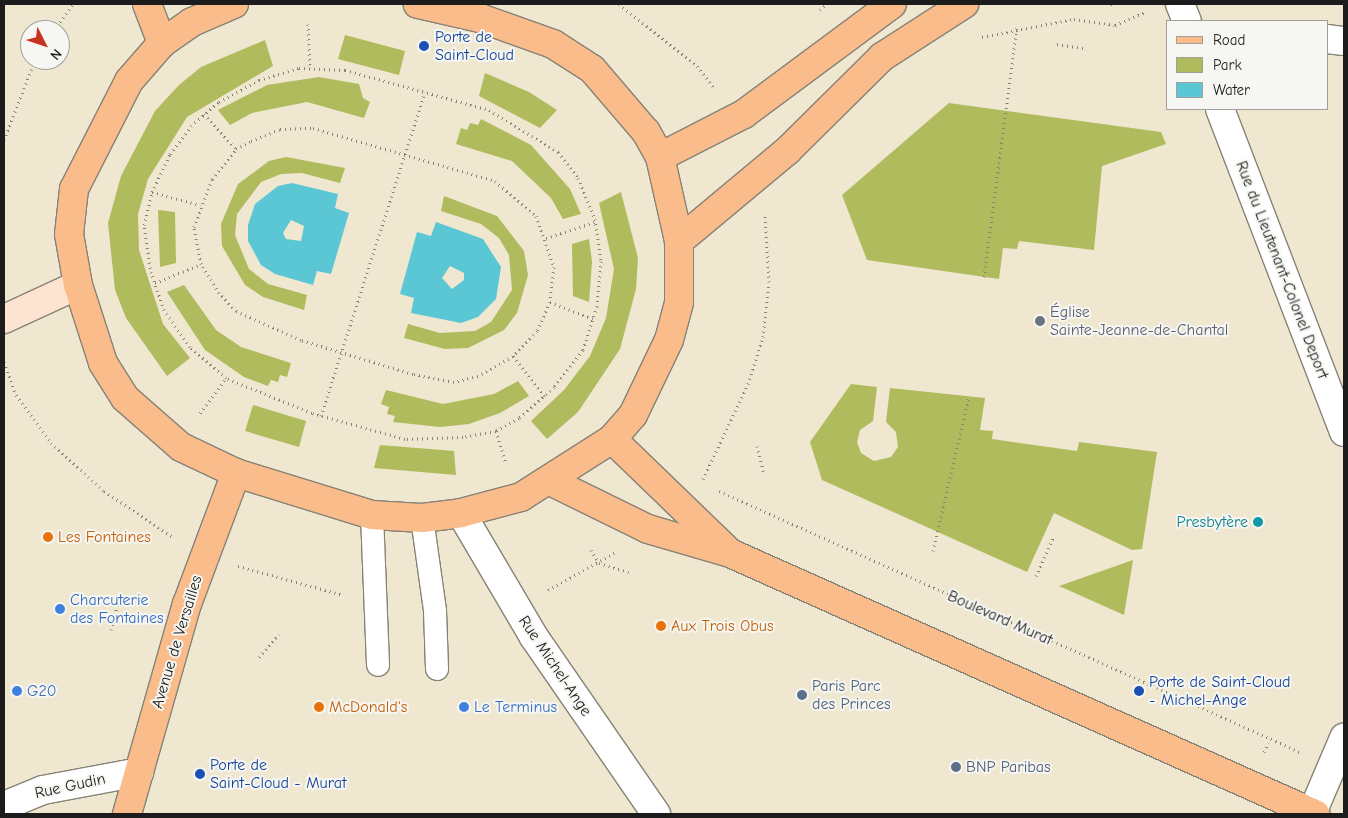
<!DOCTYPE html>
<meta charset="utf-8">
<style>
body{margin:0}
#map{position:relative;width:1348px;height:818px;overflow:hidden;background:#efe7d0;font-family:"Comic Neue",sans-serif}
div>[style]{position:absolute}
[style*='--x']{left:calc(var(--x)*1px);top:calc(var(--y)*1px);width:calc(var(--w)*1px);rotate:calc(var(--a)*1deg)}
.green>*{inset:0;background:#afbb5c}
.water>*{inset:0;background:#5bc7d5}
.path>*{height:3px;margin-top:-1.5px;transform-origin:0;background:repeating-linear-gradient(90deg,#868276 0 1px,transparent 0 5px)}
.roads{filter:drop-shadow(1px 0 #868276) drop-shadow(-1px 0 #868276) drop-shadow(0 1px #868276) drop-shadow(0 -1px #868276)}
.service>*{height:22px;margin:-11px;padding:0 11px;transform-origin:11px;border-radius:11px;background:#fff}
.minor>*{height:28px;margin:-14px;padding:0 14px;transform-origin:14px;border-radius:14px;background:#fff}
.secondary>*{height:28px;margin:-14px;padding:0 14px;transform-origin:14px;border-radius:14px;background:#fde4d1}
.primary>*{height:28px;margin:-14px;padding:0 14px;transform-origin:14px;border-radius:14px;background:#fabc8b}
.dots>*{width:14px;height:14px;translate:-50% -50%;box-sizing:border-box;border:2px solid #f6f6f2;border-radius:50%}
span{translate:-50% -50%;white-space:nowrap;text-align:center;line-height:1.15;-webkit-text-stroke:4px #f6f6f2;paint-order:stroke}
.transit-label{font-size:16px;color:#164399}
.left{translate:0 -50%;text-align:left}
.street-label{font-size:16px;color:#1c1c1c}
.worship-label{font-size:16px;color:#5b616d}
.culture-label{font-size:16px;color:#0d838f}
.right{translate:-100% -50%;text-align:right}
.food-label{font-size:16px;color:#c56008}
.shop-label{font-size:16px;color:#366cbe}
.service-label{font-size:16px;color:#4e5e75}
.frame{position:absolute;inset:0;border:5px solid #1c1c1c;pointer-events:none}
.legend{position:absolute;left:1166px;top:20px;width:162px;height:90px;box-sizing:border-box;background:#f6f6f2;border:1px solid #9f9f9c;margin:0;padding:6px 9px;list-style:none;font-size:15px;color:#1c1c1c}
.legend li{display:flex;align-items:center;gap:10px;height:25px}
.legend b{width:25px;border:1px solid #9f9f9c}
.north{position:absolute;left:20px;top:20px;width:50px;height:50px;box-sizing:border-box;background:#f6f6f2;border:1px solid #9f9f9c;border-radius:50%;rotate:131deg;font-size:14px;font-weight:700;line-height:20px;text-align:center;color:#1c1c1c}
.north::after{content:'';display:block;margin:auto;width:18px;height:22px;background:#c8321e;clip-path:polygon(50% 0,100% 100%,50% 72%,0 100%)}
</style>
<div id="map">
<div class="green">
<i style="clip-path:polygon(345px 35px,405px 51px,399px 75px,338px 59px)"></i>
<i style="clip-path:polygon(265px 40px,273px 66px,187px 117px,148px 179px,138px 214px,139px 250px,163px 324px,190px 358px,167px 376px,126px 318px,115px 290px,108px 223px,121px 176px,155px 111px,179px 85px,201px 67px)"></i>
<i style="clip-path:polygon(485px 73px,529px 92px,557px 110px,540px 128px,479px 96px)"></i>
<i style="clip-path:polygon(319px 77px,359px 84px,363px 98px,370px 102px,364px 118px,307px 102px,252px 113px,230px 125px,218px 110px,267px 85px)"></i>
<i style="clip-path:polygon(949px 103px,1161px 132px,1166px 144px,1102px 166px,1094px 250px,1019px 241px,1017px 249px,1003px 248px,999px 279px,867px 260px,842px 195px)"></i>
<i style="clip-path:polygon(481px 119px,531px 145px,570px 189px,581px 214px,563px 219px,551px 198px,512px 161px,456px 144px,461px 128px,467px 130px,470px 123px,478px 125px)"></i>
<i style="clip-path:polygon(286px 157px,345px 168px,340px 183px,302px 173px,281px 174px,261px 182px,237px 214px,235px 235px,249px 269px,268px 284px,307px 295px,304px 310px,263px 297px,245px 285px,222px 246px,221px 224px,238px 184px,269px 161px)"></i>
<i style="clip-path:polygon(621px 192px,638px 258px,636px 289px,620px 349px,578px 412px,547px 439px,531px 421px,564px 390px,590px 356px,606px 318px,614px 269px,599px 203px)"></i>
<i style="clip-path:polygon(444px 196px,497px 216px,524px 251px,528px 275px,517px 313px,504px 330px,468px 348px,445px 349px,404px 338px,408px 324px,440px 333px,475px 331px,491px 322px,512px 290px,509px 255px,499px 238px,481px 224px,441px 211px)"></i>
<i style="clip-path:polygon(158px 210px,175px 212px,176px 263px,160px 267px)"></i>
<i style="clip-path:polygon(589px 239px,592px 262px,589px 302px,573px 296px,572px 244px)"></i>
<i style="clip-path:polygon(184px 285px,216px 330px,241px 347px,291px 363px,287px 377px,280px 375px,278px 382px,271px 380px,268px 386px,244px 377px,205px 350px,167px 292px)"></i>
<i style="clip-path:polygon(518px 381px,529px 396px,500px 413px,469px 424px,440px 427px,393px 422px,395px 416px,387px 414px,389px 407px,381px 404px,386px 390px,443px 404px,494px 394px)"></i>
<i style="clip-path:polygon(851px 384px,877px 387px,873px 421px,860px 430px,857px 442px,861px 453px,874px 461px,891px 457px,898px 447px,896px 432px,886px 422px,890px 388px,985px 398px,980px 430px,993px 431px,992px 439px,1077px 451px,1079px 442px,1157px 452px,1142px 549px,1132px 550px,1054px 513px,1027px 572px,822px 480px,810px 442px)"></i>
<i style="clip-path:polygon(253px 405px,306px 421px,299px 447px,245px 431px)"></i>
<i style="clip-path:polygon(380px 445px,454px 451px,456px 475px,374px 468px)"></i>
<i style="clip-path:polygon(1133px 560px,1124px 615px,1059px 586px)"></i>
</div>
<div class="water">
<i style="clip-path:polygon(evenodd,292px 183px,338px 194px,335px 208px,349px 213px,331px 274px,317px 271px,313px 285px,275px 274px,261px 265px,248px 241px,248px 225px,255px 204px,278px 186px,292px 183px,291px 220px,304px 226px,301px 241px,286px 239px,283px 233px,291px 220px)"></i>
<i style="clip-path:polygon(evenodd,436px 222px,483px 239px,501px 267px,496px 299px,478px 317px,461px 323px,411px 313px,414px 298px,400px 294px,417px 232px,431px 236px,436px 222px,450px 266px,464px 273px,464px 280px,452px 289px,442px 278px,450px 266px)"></i>
</div>
<div class="path">
<i style="--x:619;--y:4;--w:100;--a:38.5"></i>
<i style="--x:697;--y:66;--w:29;--a:52"></i>
<i style="--x:1112;--y:4;--w:3;--a:72"></i>
<i style="--x:820;--y:10;--w:9;--a:-41"></i>
<i style="--x:308;--y:24;--w:44;--a:87.4"></i>
<i style="--x:54;--y:30;--w:32;--a:-54"></i>
<i style="--x:982;--y:37;--w:94;--a:-11.1"></i>
<i style="--x:1074;--y:19;--w:41;--a:8.3"></i>
<i style="--x:1115;--y:25;--w:33;--a:-23"></i>
<i style="--x:1057;--y:44;--w:30;--a:9"></i>
<i style="--x:299;--y:68;--w:46;--a:2.5"></i>
<i style="--x:345;--y:70;--w:149;--a:15.5"></i>
<i style="--x:489;--y:110;--w:81;--a:31.3"></i>
<i style="--x:558;--y:152;--w:33;--a:52"></i>
<i style="--x:578;--y:178;--w:44;--a:67.5"></i>
<i style="--x:595;--y:219;--w:42;--a:81.9"></i>
<i style="--x:601;--y:261;--w:45;--a:95.1"></i>
<i style="--x:597;--y:306;--w:46;--a:107.7"></i>
<i style="--x:583;--y:350;--w:47;--a:128.1"></i>
<i style="--x:554;--y:387;--w:47;--a:138.5"></i>
<i style="--x:519;--y:418;--w:26;--a:151"></i>
<i style="--x:496;--y:431;--w:34;--a:170"></i>
<i style="--x:463;--y:437;--w:58;--a:178"></i>
<i style="--x:405;--y:439;--w:97;--a:-164.4"></i>
<i style="--x:312;--y:413;--w:93;--a:-157.9"></i>
<i style="--x:226;--y:378;--w:48;--a:-139.3"></i>
<i style="--x:190;--y:347;--w:45;--a:-125.1"></i>
<i style="--x:164;--y:310;--w:39;--a:-109"></i>
<i style="--x:151;--y:273;--w:49;--a:-98.3"></i>
<i style="--x:144;--y:225;--w:34;--a:-76"></i>
<i style="--x:152;--y:192;--w:42;--a:-64.7"></i>
<i style="--x:170;--y:154;--w:35;--a:-53"></i>
<i style="--x:191;--y:126;--w:37;--a:-41"></i>
<i style="--x:219;--y:102;--w:46;--a:-28.8"></i>
<i style="--x:259;--y:80;--w:42;--a:-16.7"></i>
<i style="--x:204;--y:114;--w:47;--a:47.6"></i>
<i style="--x:313;--y:128;--w:190;--a:16.2"></i>
<i style="--x:495;--y:181;--w:54;--a:40.5"></i>
<i style="--x:536;--y:216;--w:54;--a:70.6"></i>
<i style="--x:554;--y:267;--w:35;--a:97"></i>
<i style="--x:550;--y:302;--w:32;--a:114"></i>
<i style="--x:537;--y:331;--w:35;--a:134"></i>
<i style="--x:513;--y:356;--w:40;--a:150.3"></i>
<i style="--x:478;--y:376;--w:25;--a:166"></i>
<i style="--x:454;--y:382;--w:42;--a:-169"></i>
<i style="--x:413;--y:374;--w:117;--a:-163.1"></i>
<i style="--x:301;--y:340;--w:71;--a:-156"></i>
<i style="--x:236;--y:311;--w:25;--a:-133"></i>
<i style="--x:219;--y:293;--w:34;--a:-122"></i>
<i style="--x:201;--y:264;--w:38;--a:-101"></i>
<i style="--x:194;--y:227;--w:51;--a:-69.4"></i>
<i style="--x:212;--y:179;--w:38;--a:-51"></i>
<i style="--x:236;--y:149;--w:17;--a:-28"></i>
<i style="--x:251;--y:141;--w:31;--a:-22"></i>
<i style="--x:280;--y:129;--w:33;--a:-2"></i>
<i style="--x:4;--y:140;--w:86;--a:-68.8"></i>
<i style="--x:152;--y:192;--w:50;--a:15.2"></i>
<i style="--x:546;--y:238;--w:52;--a:-18.1"></i>
<i style="--x:984;--y:277;--w:252;--a:-82.5"></i>
<i style="--x:155;--y:283;--w:50;--a:-22.4"></i>
<i style="--x:550;--y:302;--w:46;--a:21.6"></i>
<i style="--x:513;--y:356;--w:51;--a:52.2"></i>
<i style="--x:4;--y:362;--w:35;--a:70"></i>
<i style="--x:16;--y:395;--w:59;--a:53.9"></i>
<i style="--x:51;--y:443;--w:72;--a:42.2"></i>
<i style="--x:104;--y:491;--w:83;--a:33.7"></i>
<i style="--x:200;--y:413;--w:44;--a:-53.4"></i>
<i style="--x:321;--y:416;--w:340;--a:-72.2"></i>
<i style="--x:496;--y:431;--w:34;--a:73"></i>
<i style="--x:757;--y:446;--w:30;--a:76"></i>
<i style="--x:703;--y:479;--w:105;--a:-64.7"></i>
<i style="--x:748;--y:384;--w:49;--a:-72.3"></i>
<i style="--x:763;--y:337;--w:55;--a:-83.8"></i>
<i style="--x:769;--y:282;--w:66;--a:-93.5"></i>
<i style="--x:719;--y:491;--w:637;--a:24.19"></i>
<i style="--x:591;--y:550;--w:15;--a:58"></i>
<i style="--x:599;--y:563;--w:31;--a:17"></i>
<i style="--x:933;--y:551;--w:159;--a:-76.9"></i>
<i style="--x:238;--y:566;--w:109;--a:15.4"></i>
<i style="--x:1036;--y:576;--w:42;--a:-65.9"></i>
<i style="--x:548;--y:590;--w:78;--a:-29.2"></i>
<i style="--x:111;--y:630;--w:33;--a:-76"></i>
<i style="--x:259;--y:657;--w:30;--a:-49"></i>
<i style="--x:1264;--y:752;--w:10;--a:-66"></i>
</div>
<div class="roads">
<div class="service">
<i style="--x:372;--y:515;--w:150;--a:87.7"></i>
<i style="--x:422;--y:518;--w:94;--a:82"></i>
<i style="--x:435;--y:611;--w:58;--a:88"></i>
</div>
<div class="minor">
<i style="--x:1180;--y:4;--w:18;--a:68"></i>
<i style="--x:1327;--y:39;--w:17;--a:7"></i>
<i style="--x:1220;--y:109;--w:346;--a:69"></i>
<i style="--x:461;--y:513;--w:144;--a:59.5"></i>
<i style="--x:534;--y:637;--w:215;--a:55.4"></i>
<i style="--x:4;--y:806;--w:42;--a:-22.3"></i>
<i style="--x:43;--y:790;--w:98;--a:-10.6"></i>
<i style="--x:1312;--y:813;--w:82;--a:-66.9"></i>
</div>
<div class="secondary">
<i style="--x:4;--y:319;--w:81;--a:-24.7"></i>
</div>
<div class="primary">
<i style="--x:147;--y:4;--w:42;--a:69"></i>
<i style="--x:234;--y:4;--w:46;--a:156.8"></i>
<i style="--x:192;--y:22;--w:37;--a:145"></i>
<i style="--x:162;--y:43;--w:50;--a:131"></i>
<i style="--x:129;--y:81;--w:121;--a:117"></i>
<i style="--x:74;--y:189;--w:45;--a:96.3"></i>
<i style="--x:69;--y:234;--w:52;--a:80"></i>
<i style="--x:78;--y:285;--w:82;--a:72.2"></i>
<i style="--x:103;--y:363;--w:41;--a:57.8"></i>
<i style="--x:125;--y:398;--w:74;--a:41.2"></i>
<i style="--x:181;--y:447;--w:61;--a:25.3"></i>
<i style="--x:236;--y:473;--w:142;--a:17.2"></i>
<i style="--x:372;--y:515;--w:50;--a:3.4"></i>
<i style="--x:422;--y:518;--w:39;--a:-7"></i>
<i style="--x:461;--y:513;--w:62;--a:-14.9"></i>
<i style="--x:521;--y:497;--w:108;--a:-32.5"></i>
<i style="--x:612;--y:439;--w:32;--a:-49"></i>
<i style="--x:633;--y:415;--w:83;--a:-64.4"></i>
<i style="--x:669;--y:340;--w:39;--a:-75"></i>
<i style="--x:679;--y:302;--w:61;--a:-90"></i>
<i style="--x:679;--y:241;--w:86;--a:-102.7"></i>
<i style="--x:660;--y:157;--w:29;--a:-119"></i>
<i style="--x:646;--y:132;--w:83;--a:-130.6"></i>
<i style="--x:592;--y:69;--w:46;--a:-147.3"></i>
<i style="--x:553;--y:44;--w:77;--a:-160.4"></i>
<i style="--x:480;--y:18;--w:64;--a:-167.3"></i>
<i style="--x:660;--y:157;--w:94;--a:-27.1"></i>
<i style="--x:744;--y:114;--w:184;--a:-36.6"></i>
<i style="--x:679;--y:241;--w:141;--a:-39.8"></i>
<i style="--x:787;--y:151;--w:134;--a:-44.7"></i>
<i style="--x:882;--y:57;--w:98;--a:-32.9"></i>
<i style="--x:612;--y:439;--w:163;--a:44"></i>
<i style="--x:550;--y:481;--w:109;--a:26.1"></i>
<i style="--x:648;--y:529;--w:85;--a:16.3"></i>
<i style="--x:730;--y:553;--w:641;--a:24.04"></i>
<i style="--x:127;--y:814;--w:218;--a:-74.1"></i>
<i style="--x:187;--y:604;--w:140;--a:-69.5"></i>
</div>
</div>
<div class="dots">
<i style="left:424px;top:46px;background:#1a4fb4"></i>
<i style="left:1040px;top:321px;background:#6b7280"></i>
<i style="left:1258px;top:522px;background:#0f9aa8"></i>
<i style="left:48px;top:537px;background:#e8710a"></i>
<i style="left:60px;top:609px;background:#3f7fe0"></i>
<i style="left:661px;top:626px;background:#e8710a"></i>
<i style="left:17px;top:691px;background:#3f7fe0"></i>
<i style="left:1139px;top:691px;background:#1a4fb4"></i>
<i style="left:802px;top:695px;background:#5c6f8a"></i>
<i style="left:319px;top:707px;background:#e8710a"></i>
<i style="left:464px;top:707px;background:#3f7fe0"></i>
<i style="left:956px;top:767px;background:#5c6f8a"></i>
<i style="left:200px;top:774px;background:#1a4fb4"></i>
</div>
<div class="transit-label">
<span class="left" style="left:435px;top:46px">Porte de<br>Saint-Cloud</span>
<span class="left" style="left:1149px;top:691px">Porte de Saint-Cloud<br>- Michel-Ange</span>
<span class="left" style="left:210px;top:774px">Porte de<br>Saint-Cloud - Murat</span>
</div>
<div class="street-label">
<span style="left:1282px;top:270px;rotate:69deg">Rue du Lieutenant-Colonel Deport</span>
<span style="left:1000px;top:618px;rotate:24deg">Boulevard Murat</span>
<span style="left:177px;top:642px;rotate:-73deg">Avenue de Versailles</span>
<span style="left:555px;top:666px;rotate:56deg">Rue Michel-Ange</span>
<span style="left:70px;top:786px;rotate:-12deg">Rue Gudin</span>
</div>
<div class="worship-label">
<span class="left" style="left:1050px;top:321px">Église<br>Sainte-Jeanne-de-Chantal</span>
</div>
<div class="culture-label">
<span class="right" style="left:1248px;top:522px">Presbytère</span>
</div>
<div class="food-label">
<span class="left" style="left:58px;top:537px">Les Fontaines</span>
<span class="left" style="left:671px;top:626px">Aux Trois Obus</span>
<span class="left" style="left:329px;top:707px">McDonald's</span>
</div>
<div class="shop-label">
<span class="left" style="left:70px;top:609px">Charcuterie<br>des Fontaines</span>
<span class="left" style="left:27px;top:691px">G20</span>
<span class="left" style="left:474px;top:707px">Le Terminus</span>
</div>
<div class="service-label">
<span class="left" style="left:812px;top:695px">Paris Parc<br>des Princes</span>
<span class="left" style="left:966px;top:767px">BNP Paribas</span>
</div>
<div class="frame"></div>
<ul class="legend">
<li><b style="height:6px;background:#fabc8b"></b>Road</li>
<li><b style="height:14px;background:#afbb5c"></b>Park</li>
<li><b style="height:14px;background:#5bc7d5"></b>Water</li>
</ul>
<div class="north">N</div>
</div>
